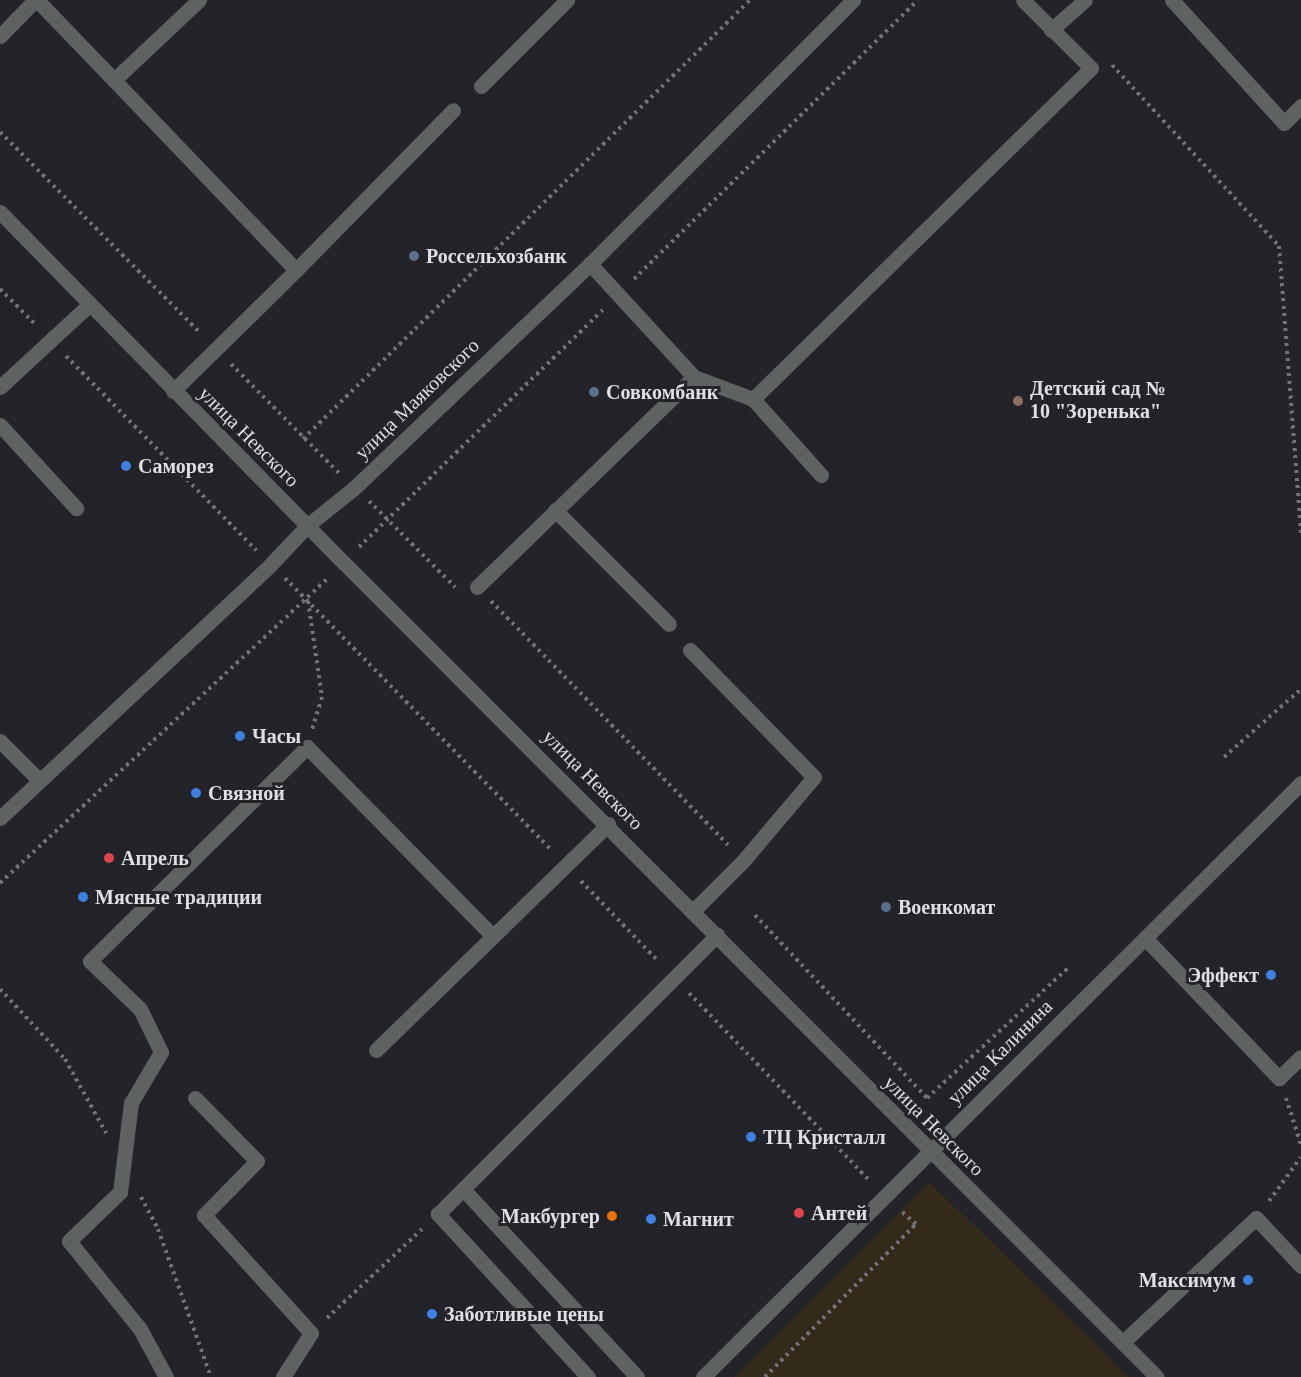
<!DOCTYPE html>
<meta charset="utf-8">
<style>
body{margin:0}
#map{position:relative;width:1301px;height:1377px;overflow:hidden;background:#23232a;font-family:Georgia,serif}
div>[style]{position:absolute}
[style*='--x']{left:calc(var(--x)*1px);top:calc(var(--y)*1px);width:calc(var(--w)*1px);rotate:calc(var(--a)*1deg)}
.commercial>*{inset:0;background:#332a1a}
.path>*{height:4px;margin-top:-2px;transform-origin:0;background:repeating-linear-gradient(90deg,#727278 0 3px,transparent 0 7.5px)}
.minor>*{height:15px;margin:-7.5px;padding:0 7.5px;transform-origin:7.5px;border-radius:7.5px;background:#5e6260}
.dots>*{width:16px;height:16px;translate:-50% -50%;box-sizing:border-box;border:3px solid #23232a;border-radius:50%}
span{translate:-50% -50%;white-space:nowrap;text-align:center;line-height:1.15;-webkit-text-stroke:6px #23232a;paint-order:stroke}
.poi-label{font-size:20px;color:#dfdfe4;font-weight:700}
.left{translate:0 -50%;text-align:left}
.right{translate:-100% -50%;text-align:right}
.street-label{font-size:20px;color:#dfdfe4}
</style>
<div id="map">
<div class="commercial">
<i style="clip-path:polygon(929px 1182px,1097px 1344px,1128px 1377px,734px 1377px)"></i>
</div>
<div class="path">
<i style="--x:1112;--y:65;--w:246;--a:47.3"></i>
<i style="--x:1279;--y:246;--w:289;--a:85.6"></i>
<i style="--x:0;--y:132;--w:284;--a:45.1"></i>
<i style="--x:634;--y:279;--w:398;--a:-44.5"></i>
<i style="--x:0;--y:289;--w:51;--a:45"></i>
<i style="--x:66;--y:356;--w:272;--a:45.6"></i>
<i style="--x:231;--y:364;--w:155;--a:45.3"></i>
<i style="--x:303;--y:439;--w:627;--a:-44.48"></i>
<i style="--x:369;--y:501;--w:122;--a:45"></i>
<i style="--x:359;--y:547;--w:340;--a:-44.2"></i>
<i style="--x:285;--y:578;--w:379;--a:45.6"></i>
<i style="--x:308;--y:601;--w:97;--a:81.7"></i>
<i style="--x:322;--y:697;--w:34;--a:107"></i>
<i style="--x:491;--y:601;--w:340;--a:45.8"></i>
<i style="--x:1224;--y:757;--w:103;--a:-41.4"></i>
<i style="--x:581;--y:881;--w:112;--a:46.1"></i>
<i style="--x:0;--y:883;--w:448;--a:-42.9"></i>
<i style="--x:755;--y:915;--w:251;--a:46.8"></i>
<i style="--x:927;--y:1098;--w:193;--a:-42.7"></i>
<i style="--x:0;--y:989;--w:96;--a:47.1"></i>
<i style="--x:65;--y:1059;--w:85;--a:61"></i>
<i style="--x:689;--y:993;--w:262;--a:46.1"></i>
<i style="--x:1286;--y:1098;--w:49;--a:72.3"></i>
<i style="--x:141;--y:1197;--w:36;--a:62"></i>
<i style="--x:158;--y:1229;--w:157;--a:70.3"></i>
<i style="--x:1269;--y:1201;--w:54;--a:-54"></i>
<i style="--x:327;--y:1318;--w:130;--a:-43.1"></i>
<i style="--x:765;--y:1377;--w:215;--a:-45.4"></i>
<i style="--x:916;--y:1224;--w:21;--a:-139"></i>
</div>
<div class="minor">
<i style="--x:37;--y:0;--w:111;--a:46.1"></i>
<i style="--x:1172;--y:0;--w:166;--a:47.7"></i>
<i style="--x:1284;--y:123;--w:24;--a:-45"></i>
<i style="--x:1051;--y:30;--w:45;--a:-41.4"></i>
<i style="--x:0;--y:36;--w:50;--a:-45.8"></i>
<i style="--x:481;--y:86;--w:122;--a:-45"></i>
<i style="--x:0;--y:212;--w:491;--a:45.6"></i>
<i style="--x:344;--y:563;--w:1150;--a:45.04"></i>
<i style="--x:296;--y:270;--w:224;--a:-45.5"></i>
<i style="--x:694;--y:377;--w:63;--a:20.4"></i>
<i style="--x:753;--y:399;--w:102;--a:48.2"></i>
<i style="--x:0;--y:387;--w:122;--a:-42.7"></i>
<i style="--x:173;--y:391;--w:173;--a:-44.5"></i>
<i style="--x:296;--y:270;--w:263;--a:-133.8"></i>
<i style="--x:114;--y:80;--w:117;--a:-43.3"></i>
<i style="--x:753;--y:399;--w:473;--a:-44.4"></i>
<i style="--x:1091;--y:68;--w:96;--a:-135"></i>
<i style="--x:0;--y:425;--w:113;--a:47.5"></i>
<i style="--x:555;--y:510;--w:161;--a:45"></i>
<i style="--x:477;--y:587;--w:302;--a:-44.1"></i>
<i style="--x:694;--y:377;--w:154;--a:-132.6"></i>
<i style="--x:690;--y:650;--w:177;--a:45.7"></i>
<i style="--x:814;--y:777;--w:110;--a:130.2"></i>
<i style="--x:743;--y:861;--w:72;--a:135"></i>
<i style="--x:0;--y:741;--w:55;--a:45"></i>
<i style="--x:0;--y:818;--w:371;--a:-43.1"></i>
<i style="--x:271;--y:564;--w:54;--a:-46.5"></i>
<i style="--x:308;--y:525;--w:59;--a:-38.8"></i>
<i style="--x:354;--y:488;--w:325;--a:-43.5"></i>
<i style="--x:590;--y:264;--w:373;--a:-45.1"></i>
<i style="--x:1145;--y:938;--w:194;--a:46.3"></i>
<i style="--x:1279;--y:1078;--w:30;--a:-44"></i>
<i style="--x:376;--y:1050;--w:324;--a:-44.2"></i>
<i style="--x:195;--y:1098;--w:88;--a:45.5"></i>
<i style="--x:257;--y:1161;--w:76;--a:134.5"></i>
<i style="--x:204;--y:1215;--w:159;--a:47.8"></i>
<i style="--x:311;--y:1333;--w:52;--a:122.5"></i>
<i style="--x:463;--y:1189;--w:256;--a:47.2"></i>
<i style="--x:1123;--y:1342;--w:182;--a:-43"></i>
<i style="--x:1256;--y:1218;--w:66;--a:46.8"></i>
<i style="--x:166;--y:1377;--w:55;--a:-118.4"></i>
<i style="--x:140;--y:1329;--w:113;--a:-128.9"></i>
<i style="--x:69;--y:1241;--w:71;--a:-43.9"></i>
<i style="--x:120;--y:1192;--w:90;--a:-83"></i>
<i style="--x:131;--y:1103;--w:59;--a:-59.5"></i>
<i style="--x:161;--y:1052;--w:48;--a:-116"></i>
<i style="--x:140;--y:1009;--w:69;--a:-136.2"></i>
<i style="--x:90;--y:961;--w:305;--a:-44.6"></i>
<i style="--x:307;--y:747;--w:265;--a:45.5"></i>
<i style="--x:588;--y:1377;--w:222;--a:-132.6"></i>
<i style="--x:438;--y:1214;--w:395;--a:-45"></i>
<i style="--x:703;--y:1377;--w:843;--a:-44.81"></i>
</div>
<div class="dots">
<i style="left:414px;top:256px;background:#5c6f8a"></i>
<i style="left:594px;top:392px;background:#5c6f8a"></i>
<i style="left:1018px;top:401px;background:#8d6e63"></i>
<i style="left:126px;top:466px;background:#3f7fe0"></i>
<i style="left:240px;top:736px;background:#3f7fe0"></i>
<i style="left:196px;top:793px;background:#3f7fe0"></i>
<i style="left:109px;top:858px;background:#e0444e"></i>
<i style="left:83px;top:897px;background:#3f7fe0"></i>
<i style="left:886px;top:907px;background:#5c6f8a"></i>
<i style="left:1271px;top:975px;background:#3f7fe0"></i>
<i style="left:751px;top:1137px;background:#3f7fe0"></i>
<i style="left:799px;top:1213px;background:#e0444e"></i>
<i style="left:612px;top:1216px;background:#e8710a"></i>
<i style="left:651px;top:1219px;background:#3f7fe0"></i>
<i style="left:1248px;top:1280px;background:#3f7fe0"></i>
<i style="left:432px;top:1314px;background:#3f7fe0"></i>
</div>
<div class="poi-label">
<span class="left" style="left:426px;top:256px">Россельхозбанк</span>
<span class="left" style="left:1030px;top:400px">Детский сад №<br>10 "Зоренька"</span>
<span class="left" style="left:606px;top:392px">Совкомбанк</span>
<span class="left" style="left:138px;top:466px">Саморез</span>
<span class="left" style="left:252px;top:736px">Часы</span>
<span class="left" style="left:208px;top:793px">Связной</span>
<span class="left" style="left:121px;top:858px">Апрель</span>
<span class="left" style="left:95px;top:897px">Мясные традиции</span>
<span class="left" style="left:898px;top:907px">Военкомат</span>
<span class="right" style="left:1259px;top:975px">Эффект</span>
<span class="left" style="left:763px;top:1137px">ТЦ Кристалл</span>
<span class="left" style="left:811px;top:1213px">Антей</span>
<span class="right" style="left:600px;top:1216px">Макбургер</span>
<span class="left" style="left:663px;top:1219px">Магнит</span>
<span class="right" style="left:1236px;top:1280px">Максимум</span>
<span class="left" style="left:444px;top:1314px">Заботливые цены</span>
</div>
<div class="street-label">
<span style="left:417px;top:399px;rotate:-44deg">улица Маяковского</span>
<span style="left:249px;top:437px;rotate:45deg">улица Невского</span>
<span style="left:593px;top:780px;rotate:45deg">улица Невского</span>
<span style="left:1000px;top:1052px;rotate:-45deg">улица Калинина</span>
<span style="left:934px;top:1126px;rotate:45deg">улица Невского</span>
</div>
</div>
